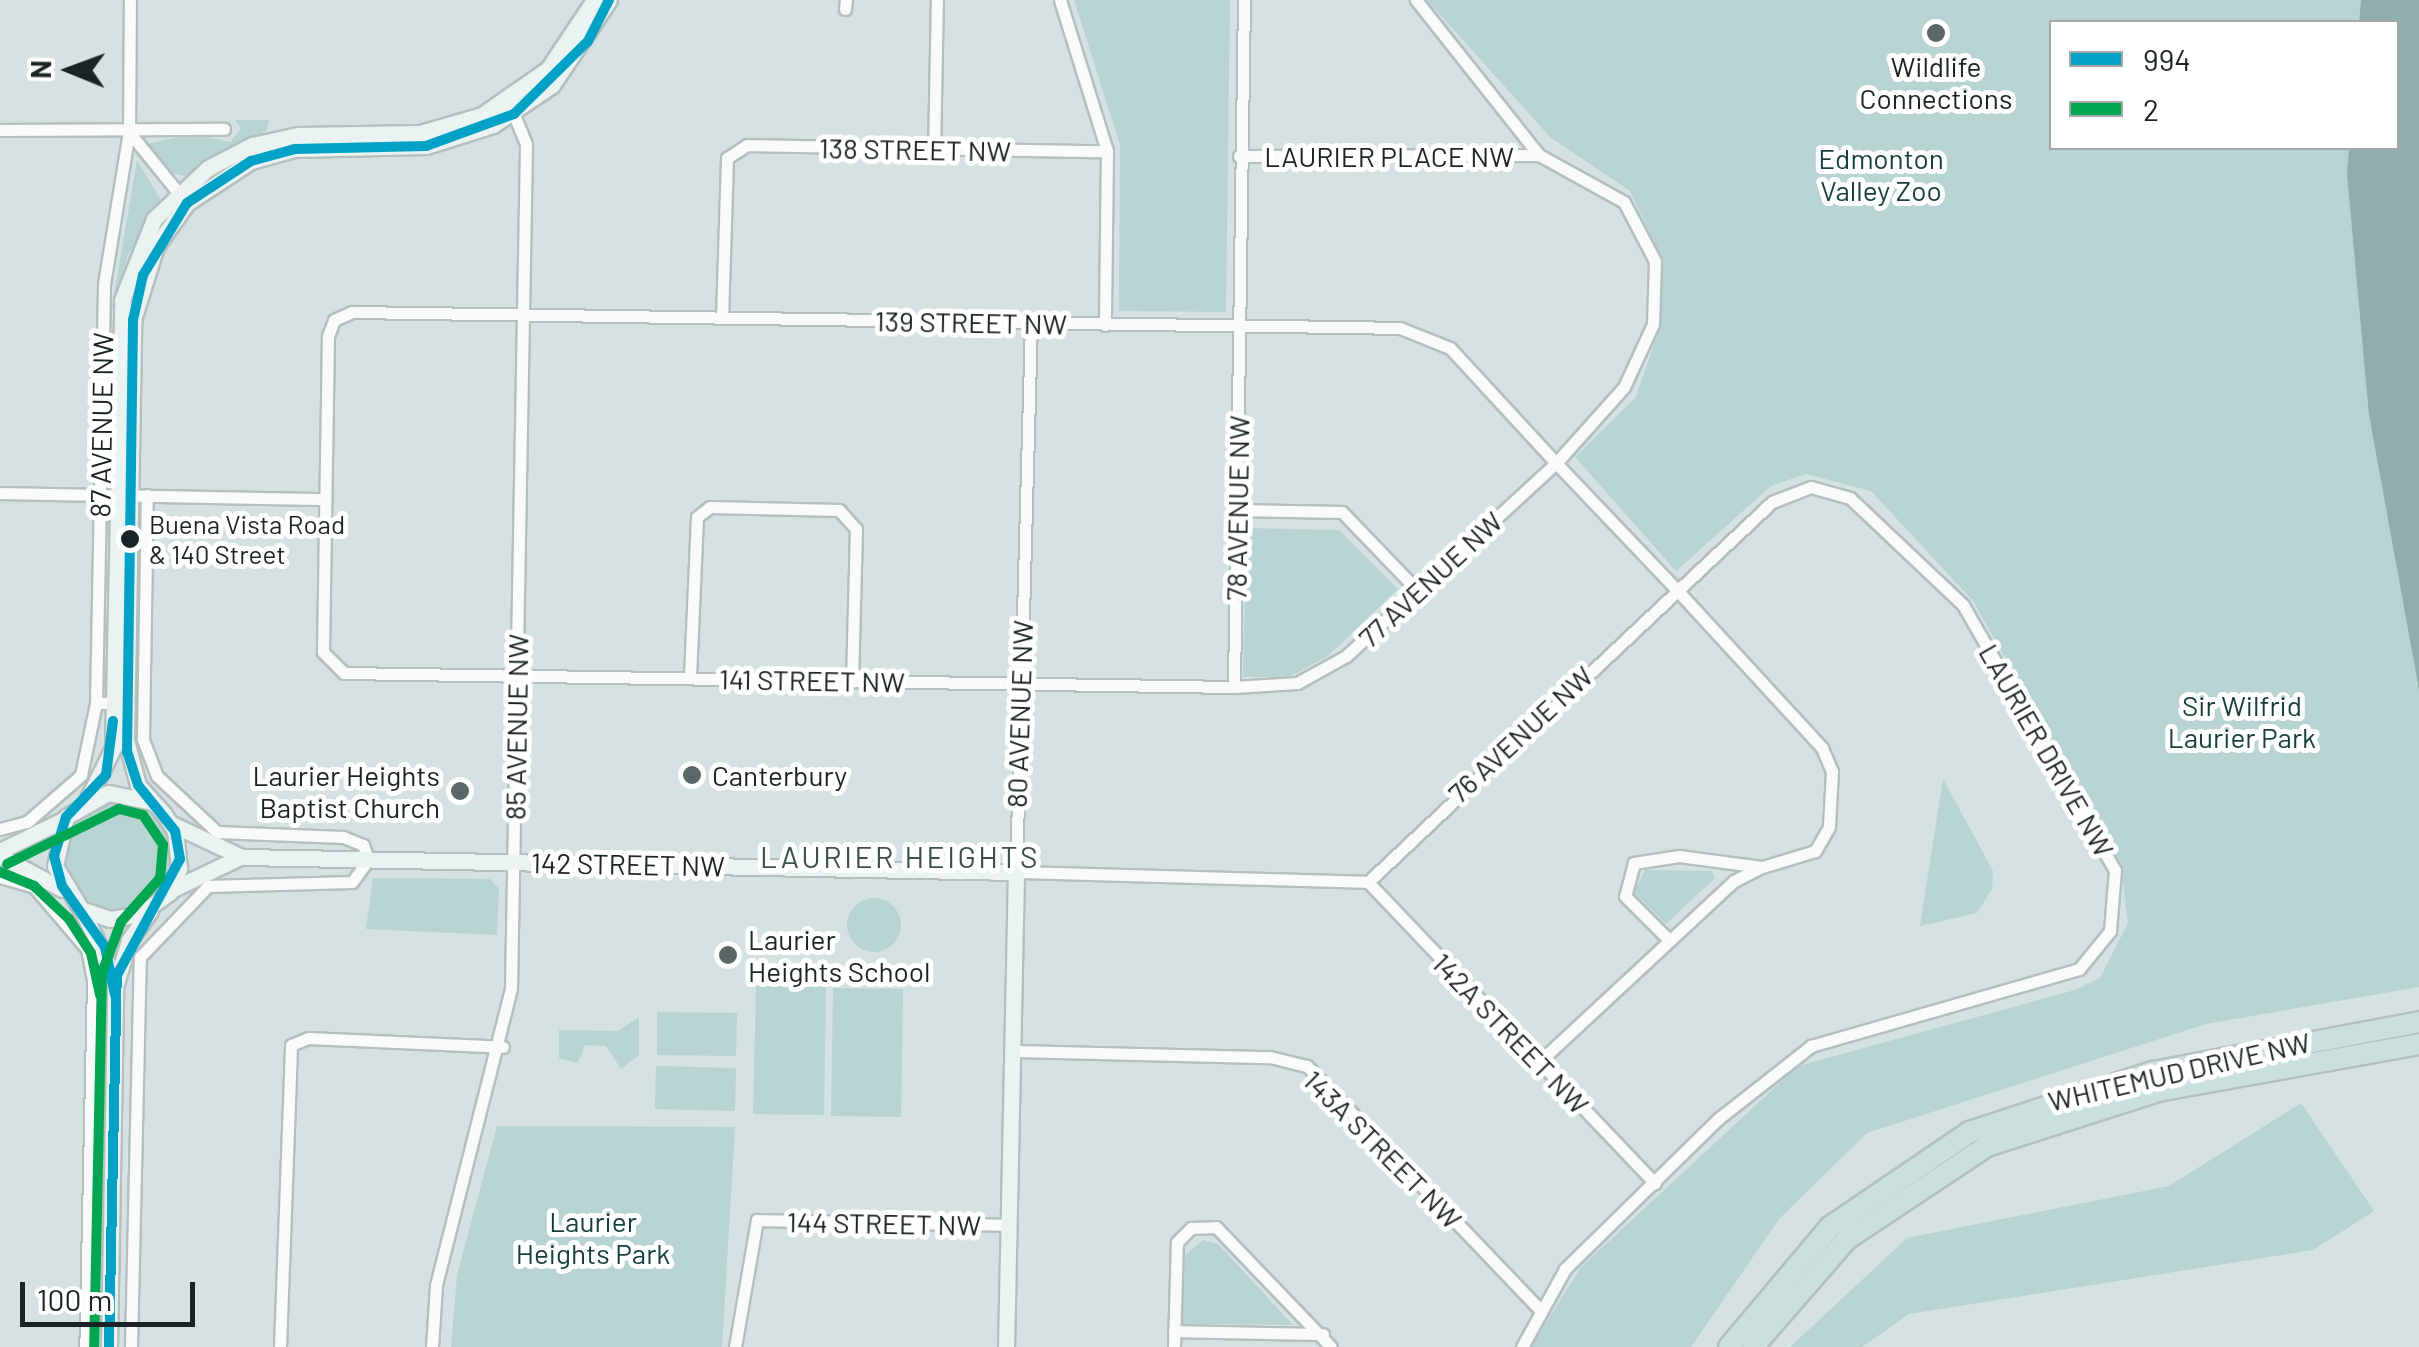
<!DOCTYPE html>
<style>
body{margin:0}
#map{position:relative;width:2419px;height:1347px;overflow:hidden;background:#d5e2e1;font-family:Barlow,sans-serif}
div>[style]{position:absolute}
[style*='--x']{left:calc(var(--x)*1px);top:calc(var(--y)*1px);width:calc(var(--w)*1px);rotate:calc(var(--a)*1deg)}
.green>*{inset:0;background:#b8d4d2}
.round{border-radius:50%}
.water>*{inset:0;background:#8fafac}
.roads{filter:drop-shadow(2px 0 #b4bfbe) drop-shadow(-2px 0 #b4bfbe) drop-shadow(0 2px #b4bfbe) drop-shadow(0 -2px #b4bfbe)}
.street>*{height:11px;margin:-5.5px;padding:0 5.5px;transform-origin:5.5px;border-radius:5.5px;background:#f9fbfa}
.secondary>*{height:15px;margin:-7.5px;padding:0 7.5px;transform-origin:7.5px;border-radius:7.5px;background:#eaf3f2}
.highway>*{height:20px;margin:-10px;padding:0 10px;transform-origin:10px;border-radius:10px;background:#c9e0df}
.bus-1>*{height:10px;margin:-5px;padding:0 5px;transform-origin:5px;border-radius:5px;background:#01a2c6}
.bus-2>*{height:10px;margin:-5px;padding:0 5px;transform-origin:5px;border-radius:5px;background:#00a651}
.dots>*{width:28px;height:28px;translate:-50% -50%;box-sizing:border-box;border:5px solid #fff;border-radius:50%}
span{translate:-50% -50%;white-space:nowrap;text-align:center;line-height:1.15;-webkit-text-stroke:10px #fff;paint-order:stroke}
.bus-label{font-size:26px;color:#1b2424}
.left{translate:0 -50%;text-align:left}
.poi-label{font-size:28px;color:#1b2424}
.right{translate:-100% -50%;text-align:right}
.street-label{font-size:28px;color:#1b2424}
.park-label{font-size:28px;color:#163e3b}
.neighbourhood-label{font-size:30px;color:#3b504e;letter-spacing:2.5px}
.legend{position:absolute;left:2049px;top:20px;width:350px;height:130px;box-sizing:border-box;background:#fff;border:2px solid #a4a7a7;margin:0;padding:12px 18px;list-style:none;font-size:30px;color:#1b2424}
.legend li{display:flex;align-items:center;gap:20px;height:50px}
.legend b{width:50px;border:2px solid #a4a7a7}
.north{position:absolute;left:20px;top:20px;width:100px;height:100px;-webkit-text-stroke:8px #fff;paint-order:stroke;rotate:271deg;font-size:28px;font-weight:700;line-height:40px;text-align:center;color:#1b2424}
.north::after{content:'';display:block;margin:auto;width:35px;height:45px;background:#1b2424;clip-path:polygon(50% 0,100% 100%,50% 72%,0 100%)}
.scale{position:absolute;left:20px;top:1282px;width:175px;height:45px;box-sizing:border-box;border:5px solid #1b2424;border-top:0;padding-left:12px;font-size:30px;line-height:35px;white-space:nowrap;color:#1b2424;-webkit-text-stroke:8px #fff;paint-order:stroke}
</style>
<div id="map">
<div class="green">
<i style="clip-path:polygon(1074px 0,1230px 0,1226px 312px,1119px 311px,1120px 145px)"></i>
<i style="clip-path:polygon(1427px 0,2361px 0,2359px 22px,2052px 22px,2052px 148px,2349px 148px,2369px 415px,2419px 690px,2419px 987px,2206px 1024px,1867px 1133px,1779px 1219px,1691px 1347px,1531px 1347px,1581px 1267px,1798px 1066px,2075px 990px,2100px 978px,2128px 923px,2120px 862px,1973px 601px,1871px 491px,1806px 474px,1771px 486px,1676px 571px,1575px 457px,1636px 397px,1660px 326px,1662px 259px,1630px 191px,1550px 137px)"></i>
<i style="clip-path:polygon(235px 120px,269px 120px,267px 130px,185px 176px,169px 173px,147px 144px,192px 134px,230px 142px,241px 129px)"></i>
<i style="clip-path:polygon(137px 160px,161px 200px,128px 255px,111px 313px)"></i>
<i style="clip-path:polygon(1246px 528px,1339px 530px,1398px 589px,1328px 656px,1289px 677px,1243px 677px)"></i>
<i style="clip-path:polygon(1943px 779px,1993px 871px,1992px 889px,1977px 913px,1920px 926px)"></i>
<i class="round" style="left:64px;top:803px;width:106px;height:106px"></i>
<i style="clip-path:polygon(1645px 870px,1712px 871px,1715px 878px,1666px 924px,1634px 892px)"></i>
<i style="clip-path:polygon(373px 878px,490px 879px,499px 889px,497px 935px,366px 929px)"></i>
<i class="round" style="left:847px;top:898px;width:54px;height:54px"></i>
<i style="clip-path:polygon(756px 986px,826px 987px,824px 1115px,753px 1114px)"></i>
<i style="clip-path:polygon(833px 988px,903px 989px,901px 1117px,831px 1116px)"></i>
<i style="clip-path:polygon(657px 1012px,737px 1013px,736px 1056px,657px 1055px)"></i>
<i style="clip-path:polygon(639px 1017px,639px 1055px,621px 1069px,606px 1046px,585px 1045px,578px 1063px,559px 1058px,559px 1030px,618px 1031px)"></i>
<i style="clip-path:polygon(656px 1066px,736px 1068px,735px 1111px,655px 1109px)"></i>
<i style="clip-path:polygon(2301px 1103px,2374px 1211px,2313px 1250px,1909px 1314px,1862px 1347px,1790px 1347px,1907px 1238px,2169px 1186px)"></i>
<i style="clip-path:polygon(497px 1126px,735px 1127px,722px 1347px,451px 1347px,457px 1275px)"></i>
<i style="clip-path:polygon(1203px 1240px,1218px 1244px,1293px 1325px,1182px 1324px,1185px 1255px)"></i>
</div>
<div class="water">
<i style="clip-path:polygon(2361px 0,2419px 0,2419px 690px,2369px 415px,2347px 174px,2349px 148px,2396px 148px,2396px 22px,2359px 22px)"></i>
</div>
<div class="roads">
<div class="street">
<i style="--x:1060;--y:0;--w:158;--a:72.7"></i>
<i style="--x:1107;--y:151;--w:174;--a:90.7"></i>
<i style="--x:1416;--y:0;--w:198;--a:51.6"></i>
<i style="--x:1539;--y:155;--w:97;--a:28.9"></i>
<i style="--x:1624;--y:202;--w:67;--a:62.3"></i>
<i style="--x:1655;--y:261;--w:63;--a:91.8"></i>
<i style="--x:1653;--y:324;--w:69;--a:114.7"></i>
<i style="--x:1624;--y:387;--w:102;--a:131.8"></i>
<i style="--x:1556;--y:463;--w:285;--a:137.4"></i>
<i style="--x:1346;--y:656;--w:56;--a:151.1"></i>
<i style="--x:1297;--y:683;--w:63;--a:176.4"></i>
<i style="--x:1234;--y:687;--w:890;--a:-179.1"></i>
<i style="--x:344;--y:673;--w:30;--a:-135"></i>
<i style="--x:323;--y:652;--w:316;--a:-89.1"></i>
<i style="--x:328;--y:336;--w:17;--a:-69"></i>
<i style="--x:334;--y:320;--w:20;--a:-24"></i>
<i style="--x:352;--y:312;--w:1048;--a:0.87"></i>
<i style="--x:1400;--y:328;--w:54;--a:21.8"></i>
<i style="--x:1450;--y:348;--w:156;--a:47.3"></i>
<i style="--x:1556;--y:463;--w:174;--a:46.4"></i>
<i style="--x:1676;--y:589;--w:216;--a:47.4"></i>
<i style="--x:1822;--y:748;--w:25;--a:67"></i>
<i style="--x:1832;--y:771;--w:56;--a:93.1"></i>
<i style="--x:1829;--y:827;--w:28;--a:120"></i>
<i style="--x:1815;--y:851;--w:55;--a:163.2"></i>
<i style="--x:1762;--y:867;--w:84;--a:-172.5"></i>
<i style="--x:1679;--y:856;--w:46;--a:171.2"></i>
<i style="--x:1634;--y:863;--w:34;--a:105"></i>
<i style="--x:1625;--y:896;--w:61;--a:45"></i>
<i style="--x:845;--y:9;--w:9;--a:-84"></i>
<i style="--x:0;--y:130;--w:224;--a:-0.3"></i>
<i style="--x:129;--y:132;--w:87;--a:51"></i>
<i style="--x:934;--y:152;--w:152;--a:-88.9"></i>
<i style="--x:1239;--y:156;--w:300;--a:-0.2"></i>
<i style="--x:722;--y:318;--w:160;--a:-88.2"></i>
<i style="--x:727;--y:158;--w:24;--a:-33"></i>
<i style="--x:747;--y:145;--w:360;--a:1"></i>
<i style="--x:1031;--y:322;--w:550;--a:91.56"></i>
<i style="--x:1016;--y:872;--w:352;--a:1.6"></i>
<i style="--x:0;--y:493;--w:325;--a:1.1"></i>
<i style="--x:1237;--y:510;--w:105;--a:1.1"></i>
<i style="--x:1342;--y:512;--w:111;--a:46.1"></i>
<i style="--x:690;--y:677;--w:160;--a:-87.5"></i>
<i style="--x:697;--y:517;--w:16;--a:-38"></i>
<i style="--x:710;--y:507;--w:129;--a:1.3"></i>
<i style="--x:839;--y:510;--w:25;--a:48"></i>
<i style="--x:856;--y:529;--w:153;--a:91.5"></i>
<i style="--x:1234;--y:687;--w:687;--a:-89.17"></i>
<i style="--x:113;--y:703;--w:17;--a:180"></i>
<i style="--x:96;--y:703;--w:419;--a:-88.9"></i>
<i style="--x:104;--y:284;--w:154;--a:-80.7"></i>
<i style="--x:129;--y:132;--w:132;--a:-89.6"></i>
<i style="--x:0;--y:829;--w:28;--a:-15"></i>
<i style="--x:27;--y:822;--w:72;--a:-41"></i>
<i style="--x:81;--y:775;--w:74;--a:-78.2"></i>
<i style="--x:0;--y:877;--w:35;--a:16"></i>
<i style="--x:34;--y:887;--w:82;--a:49.5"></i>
<i style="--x:87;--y:949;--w:32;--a:79"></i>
<i style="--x:93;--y:980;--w:367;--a:91.2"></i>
<i style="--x:1368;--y:882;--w:555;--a:-43.25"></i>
<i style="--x:1772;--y:502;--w:42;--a:-21"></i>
<i style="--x:1811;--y:487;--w:41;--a:15.8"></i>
<i style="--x:1850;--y:498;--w:156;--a:43.4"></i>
<i style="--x:1963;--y:605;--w:305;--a:60.2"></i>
<i style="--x:2115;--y:870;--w:61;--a:94.7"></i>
<i style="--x:2110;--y:931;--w:49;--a:129.2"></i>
<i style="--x:2079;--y:969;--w:279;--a:164"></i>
<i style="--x:1811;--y:1046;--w:118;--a:141.9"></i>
<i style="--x:1718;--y:1119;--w:214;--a:135.6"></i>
<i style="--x:1565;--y:1269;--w:89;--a:118.9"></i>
<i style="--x:1368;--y:882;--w:416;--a:46.4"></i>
<i style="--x:1016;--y:1051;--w:254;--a:1.4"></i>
<i style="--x:1270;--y:1057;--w:38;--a:14"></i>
<i style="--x:1307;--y:1066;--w:335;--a:46.3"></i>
<i style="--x:1539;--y:1062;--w:266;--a:-42.9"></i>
<i style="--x:1734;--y:881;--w:31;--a:-27"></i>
<i style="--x:1174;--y:1331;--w:149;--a:1.2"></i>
<i style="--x:131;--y:1347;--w:390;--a:-88.7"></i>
<i style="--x:140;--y:957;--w:98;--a:-46.2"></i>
<i style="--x:208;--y:886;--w:144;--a:-1.6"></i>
<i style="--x:352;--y:882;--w:27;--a:-54"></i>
<i style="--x:368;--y:860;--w:16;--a:-108"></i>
<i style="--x:363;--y:845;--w:22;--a:-158"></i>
<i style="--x:343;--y:837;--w:126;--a:-177.7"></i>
<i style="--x:217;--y:832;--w:82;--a:-137"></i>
<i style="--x:157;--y:776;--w:40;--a:-111"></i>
<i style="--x:143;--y:739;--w:244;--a:-89.1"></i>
<i style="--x:280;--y:1347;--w:302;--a:-87.9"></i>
<i style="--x:291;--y:1045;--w:18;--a:-22"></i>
<i style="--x:308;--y:1038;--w:195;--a:2.6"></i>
<i style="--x:432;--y:1347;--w:62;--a:-86.3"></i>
<i style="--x:436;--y:1285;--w:306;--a:-75.8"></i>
<i style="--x:511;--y:988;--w:844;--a:-88.98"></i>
<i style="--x:526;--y:144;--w:42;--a:-112.3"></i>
<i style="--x:735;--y:1347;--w:129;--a:-80.2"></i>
<i style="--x:757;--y:1220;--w:253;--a:1.1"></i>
<i style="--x:1174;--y:1347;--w:105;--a:-88.4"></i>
<i style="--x:1177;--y:1242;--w:20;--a:-45"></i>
<i style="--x:1191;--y:1228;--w:25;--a:-2"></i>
<i style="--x:1216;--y:1227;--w:166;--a:46.2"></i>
</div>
<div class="secondary">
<i style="--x:88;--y:798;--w:56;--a:-63.4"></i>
<i style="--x:113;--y:748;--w:448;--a:-88.8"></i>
<i style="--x:122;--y:300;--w:87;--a:-68.4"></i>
<i style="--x:154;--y:219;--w:74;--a:-43.4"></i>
<i style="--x:208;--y:168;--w:50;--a:-27.6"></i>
<i style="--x:252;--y:145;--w:47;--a:-12.3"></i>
<i style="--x:298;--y:135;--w:122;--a:-0.9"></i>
<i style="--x:420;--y:133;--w:65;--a:-16.2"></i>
<i style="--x:482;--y:115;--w:80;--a:-34.9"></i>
<i style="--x:548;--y:69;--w:83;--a:-56.3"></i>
<i style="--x:152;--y:802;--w:45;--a:-168.4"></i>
<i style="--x:108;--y:793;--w:48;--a:150.3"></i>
<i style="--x:66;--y:817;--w:50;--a:102.7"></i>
<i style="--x:55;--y:866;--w:50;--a:58.8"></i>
<i style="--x:81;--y:909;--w:31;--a:19"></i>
<i style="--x:110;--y:919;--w:30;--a:-9"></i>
<i style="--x:140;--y:914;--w:37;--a:-36"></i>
<i style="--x:170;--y:892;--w:26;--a:-69"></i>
<i style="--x:179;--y:868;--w:37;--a:-96"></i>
<i style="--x:175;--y:831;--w:20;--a:-123"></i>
<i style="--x:164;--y:814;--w:39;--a:-132"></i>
<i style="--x:138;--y:785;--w:47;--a:-104.9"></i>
<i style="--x:126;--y:740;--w:420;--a:-89"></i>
<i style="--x:133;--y:320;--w:77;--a:-72.7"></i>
<i style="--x:156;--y:246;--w:53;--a:-54.2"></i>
<i style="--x:187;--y:203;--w:77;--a:-33.3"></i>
<i style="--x:251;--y:161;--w:46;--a:-15.3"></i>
<i style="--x:295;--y:149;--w:131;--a:-1.3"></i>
<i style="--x:426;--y:146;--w:70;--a:-17.4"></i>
<i style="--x:493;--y:125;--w:71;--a:-34.1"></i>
<i style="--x:552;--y:85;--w:102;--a:-56.2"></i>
<i style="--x:174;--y:825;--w:75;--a:25.2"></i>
<i style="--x:242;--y:857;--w:774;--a:1.11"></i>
<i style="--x:1016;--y:872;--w:475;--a:91.2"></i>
<i style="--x:0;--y:851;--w:70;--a:-26.2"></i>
<i style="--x:0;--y:856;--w:70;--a:28"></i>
<i style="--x:173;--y:889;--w:72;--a:-25.5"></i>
<i style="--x:83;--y:912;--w:71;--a:64.9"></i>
<i style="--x:109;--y:1347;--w:360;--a:-89"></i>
<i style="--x:115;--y:987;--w:49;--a:-73.4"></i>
<i style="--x:129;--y:940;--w:36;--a:-54"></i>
</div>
<div class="highway">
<i style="--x:1729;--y:1347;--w:157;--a:-49.9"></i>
<i style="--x:1830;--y:1227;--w:169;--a:-34.2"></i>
<i style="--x:1970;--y:1132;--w:193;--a:-18.2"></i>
<i style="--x:2153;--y:1072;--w:271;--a:-10.6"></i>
<i style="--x:1753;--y:1347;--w:143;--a:-49"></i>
<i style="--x:1847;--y:1239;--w:168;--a:-33.6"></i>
<i style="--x:1987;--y:1146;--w:180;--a:-17.8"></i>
<i style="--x:2158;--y:1091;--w:265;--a:-10.2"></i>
</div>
</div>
<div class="bus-1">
<i style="--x:113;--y:721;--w:54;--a:97.4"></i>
<i style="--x:106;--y:775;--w:58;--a:133.6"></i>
<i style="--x:66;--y:817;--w:41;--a:107.1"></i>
<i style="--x:54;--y:856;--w:31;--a:75"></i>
<i style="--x:62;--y:886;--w:75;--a:54.8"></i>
<i style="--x:105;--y:947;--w:49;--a:78.2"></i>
<i style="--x:109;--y:1347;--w:372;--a:-88.8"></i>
<i style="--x:117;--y:975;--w:132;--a:-61.5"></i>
<i style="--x:180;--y:859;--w:28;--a:-100"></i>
<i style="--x:175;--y:831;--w:59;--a:-128.8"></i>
<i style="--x:138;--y:785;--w:35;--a:-108"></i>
<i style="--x:127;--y:752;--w:432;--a:-89.2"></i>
<i style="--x:133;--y:320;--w:46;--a:-77.5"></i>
<i style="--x:143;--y:275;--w:84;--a:-58.6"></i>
<i style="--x:187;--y:203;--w:77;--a:-33.3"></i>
<i style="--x:251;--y:161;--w:46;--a:-15.3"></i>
<i style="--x:295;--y:149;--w:131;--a:-1.3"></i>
<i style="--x:426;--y:146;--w:94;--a:-20"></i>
<i style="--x:514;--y:114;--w:104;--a:-44.6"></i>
<i style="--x:588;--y:41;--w:46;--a:-62.9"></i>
</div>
<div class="bus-2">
<i style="--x:7;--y:864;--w:125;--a:-26.2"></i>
<i style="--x:119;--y:809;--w:25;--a:14"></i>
<i style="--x:143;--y:815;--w:36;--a:56"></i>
<i style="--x:163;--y:845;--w:33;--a:95"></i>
<i style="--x:160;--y:878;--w:59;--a:131.6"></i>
<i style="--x:121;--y:922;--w:54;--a:110.4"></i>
<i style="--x:102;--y:973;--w:374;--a:91.2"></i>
<i style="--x:0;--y:872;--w:37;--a:22"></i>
<i style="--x:34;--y:886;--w:48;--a:43.3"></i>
<i style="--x:69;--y:919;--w:40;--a:57.1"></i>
<i style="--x:91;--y:953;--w:43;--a:77.9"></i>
</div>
<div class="dots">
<i style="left:1936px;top:33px;background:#5c6666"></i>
<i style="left:130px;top:539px;background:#1b2424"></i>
<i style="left:692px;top:775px;background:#5c6666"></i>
<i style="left:460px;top:791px;background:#5c6666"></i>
<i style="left:728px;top:955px;background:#5c6666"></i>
</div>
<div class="bus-label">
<span class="left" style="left:149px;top:539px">Buena Vista Road<br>&amp; 140 Street</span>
</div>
<div class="poi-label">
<span style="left:1936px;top:82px">Wildlife<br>Connections</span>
<span class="right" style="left:440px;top:791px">Laurier Heights<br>Baptist Church</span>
<span class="left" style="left:712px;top:775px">Canterbury</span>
<span class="left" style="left:748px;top:955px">Laurier<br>Heights School</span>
</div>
<div class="street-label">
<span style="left:915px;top:149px;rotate:1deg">138 STREET NW</span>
<span style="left:1389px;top:156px">LAURIER PLACE NW</span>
<span style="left:971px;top:322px;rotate:1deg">139 STREET NW</span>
<span style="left:101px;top:425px;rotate:-89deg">87 AVENUE NW</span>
<span style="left:1237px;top:508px;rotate:-89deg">78 AVENUE NW</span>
<span style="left:1430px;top:579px;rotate:-43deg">77 AVENUE NW</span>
<span style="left:812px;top:680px;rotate:1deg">141 STREET NW</span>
<span style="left:1019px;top:714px;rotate:-88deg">80 AVENUE NW</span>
<span style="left:516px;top:727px;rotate:-89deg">85 AVENUE NW</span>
<span style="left:1520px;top:734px;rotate:-43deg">76 AVENUE NW</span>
<span style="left:2047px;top:750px;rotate:60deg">LAURIER DRIVE NW</span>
<span style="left:628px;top:864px;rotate:1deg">142 STREET NW</span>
<span style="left:1511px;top:1033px;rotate:46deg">142A STREET NW</span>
<span style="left:2179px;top:1071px;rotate:-13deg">WHITEMUD DRIVE NW</span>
<span style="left:1383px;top:1149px;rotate:45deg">143A STREET NW</span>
<span style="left:884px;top:1223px;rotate:1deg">144 STREET NW</span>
</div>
<div class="park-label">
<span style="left:1881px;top:174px">Edmonton<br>Valley Zoo</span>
<span style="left:2242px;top:721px">Sir Wilfrid<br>Laurier Park</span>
<span style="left:593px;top:1237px">Laurier<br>Heights Park</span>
</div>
<div class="neighbourhood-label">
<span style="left:900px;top:856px">LAURIER HEIGHTS</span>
</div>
<ul class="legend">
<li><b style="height:12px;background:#01a2c6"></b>994</li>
<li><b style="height:12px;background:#00a651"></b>2</li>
</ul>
<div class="north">N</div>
<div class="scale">100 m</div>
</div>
